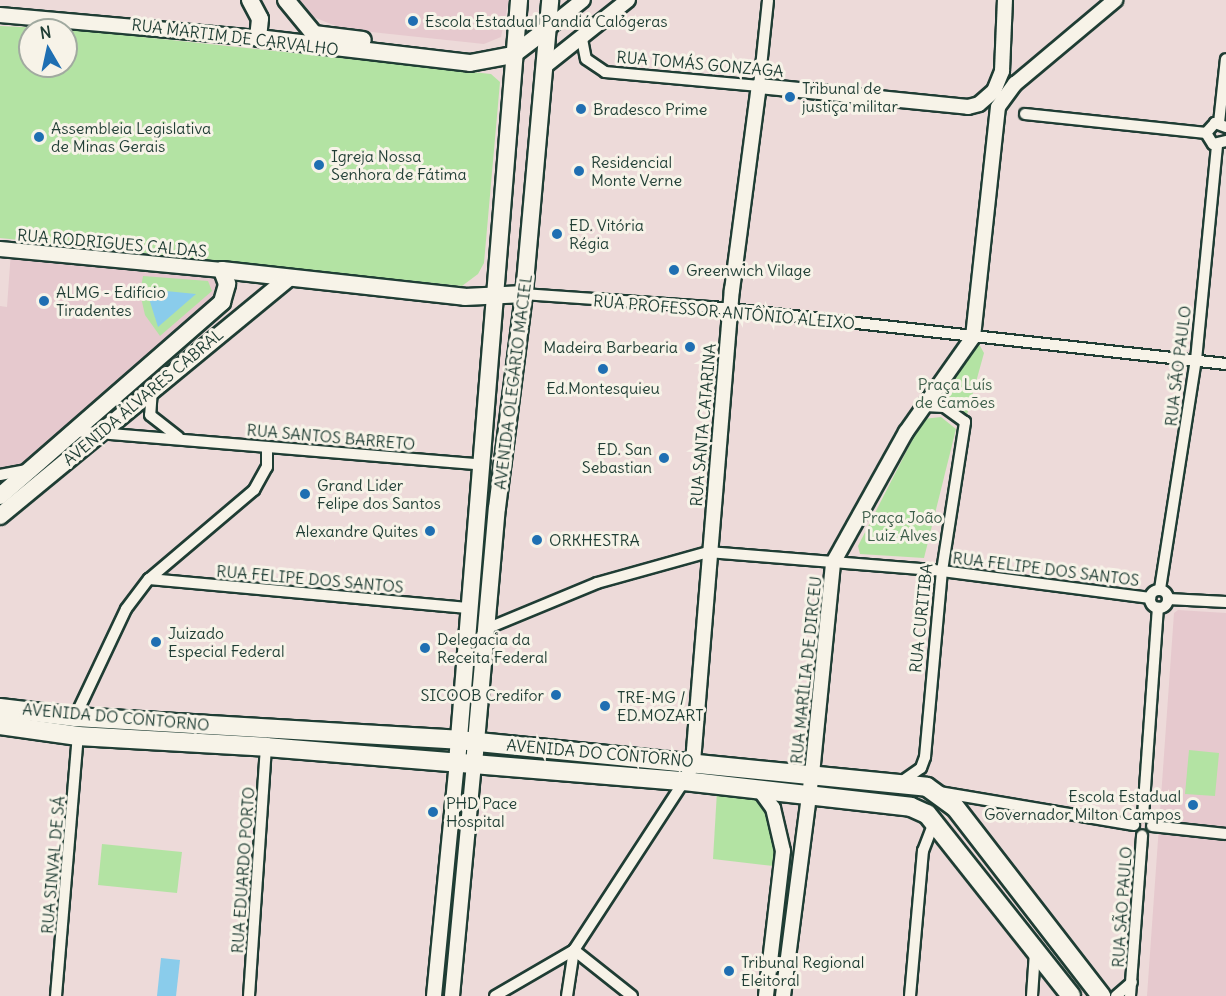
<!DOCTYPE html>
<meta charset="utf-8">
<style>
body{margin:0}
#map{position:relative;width:1226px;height:996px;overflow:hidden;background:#eddad9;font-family:Delius,sans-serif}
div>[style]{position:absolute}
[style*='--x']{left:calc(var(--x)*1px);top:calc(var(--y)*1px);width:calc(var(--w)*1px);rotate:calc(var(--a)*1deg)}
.built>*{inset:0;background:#e6c9ce}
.green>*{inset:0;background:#b3e3a3}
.water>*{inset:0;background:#8acceb}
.roads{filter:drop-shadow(2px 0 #1f3d34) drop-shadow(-2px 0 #1f3d34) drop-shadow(0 2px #1f3d34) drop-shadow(0 -2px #1f3d34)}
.minor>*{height:10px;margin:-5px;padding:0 5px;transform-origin:5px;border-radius:5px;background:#f7f3e8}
.minor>.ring{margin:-5px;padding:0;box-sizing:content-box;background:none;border:10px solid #f7f3e8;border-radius:50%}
.tertiary>*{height:14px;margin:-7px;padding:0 7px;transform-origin:7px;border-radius:7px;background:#f7f3e8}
.secondary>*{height:16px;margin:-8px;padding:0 8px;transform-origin:8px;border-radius:8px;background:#f7f3e8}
.primary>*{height:18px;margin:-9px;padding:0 9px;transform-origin:9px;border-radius:9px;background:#f7f3e8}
.dots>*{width:16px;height:16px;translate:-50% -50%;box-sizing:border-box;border:3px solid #f7f3e8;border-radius:50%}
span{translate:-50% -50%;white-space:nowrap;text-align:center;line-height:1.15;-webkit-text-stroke:6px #f7f3e8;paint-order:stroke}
.poi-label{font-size:16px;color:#1f3d34}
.left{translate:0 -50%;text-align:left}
.right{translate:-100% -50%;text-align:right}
.street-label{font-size:16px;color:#1f3d34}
.park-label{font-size:16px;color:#3d5e4a}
.north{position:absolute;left:18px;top:18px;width:60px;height:60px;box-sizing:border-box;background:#f7f3e8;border:2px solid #a1aaa0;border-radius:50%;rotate:351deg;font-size:16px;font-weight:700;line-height:24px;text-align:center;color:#1f3d34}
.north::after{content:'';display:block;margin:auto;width:21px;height:27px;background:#1f6fb2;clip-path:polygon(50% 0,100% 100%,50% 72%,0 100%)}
</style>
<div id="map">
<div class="built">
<i style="clip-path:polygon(298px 0,509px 0,501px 37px,484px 44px,343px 29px,311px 16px)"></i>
<i style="clip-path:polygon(11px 251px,222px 270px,226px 294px,33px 469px,0 479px,0 306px,7px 307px)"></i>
<i style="clip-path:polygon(1178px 610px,1226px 613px,1226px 996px,1147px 996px,1174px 613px)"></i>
</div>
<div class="green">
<i style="clip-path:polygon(evenodd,0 26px,67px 29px,491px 74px,500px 82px,484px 263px,478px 274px,462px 286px,0 238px,0 26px,30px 30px,66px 30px,66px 66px,30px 66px,30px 30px)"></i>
<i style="clip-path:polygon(143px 276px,208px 281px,212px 291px,160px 336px,145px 315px,140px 293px)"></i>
<i style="clip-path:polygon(975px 337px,984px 353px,965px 422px,930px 406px)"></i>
<i style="clip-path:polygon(941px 417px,956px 429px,924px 558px,860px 554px,858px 546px,923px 419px)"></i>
<i style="clip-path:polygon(1189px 750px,1219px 753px,1215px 796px,1185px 794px)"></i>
<i style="clip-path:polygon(717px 791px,749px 793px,767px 810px,782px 867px,713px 859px)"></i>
<i style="clip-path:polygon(102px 844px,182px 852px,177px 893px,98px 885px)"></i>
</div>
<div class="water">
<i style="clip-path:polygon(146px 289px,196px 294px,158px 327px)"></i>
<i style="clip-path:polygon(161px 958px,180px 960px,176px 996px,157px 996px)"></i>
</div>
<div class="roads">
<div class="minor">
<i style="--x:582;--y:39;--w:20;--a:79"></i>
<i style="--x:586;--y:59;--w:23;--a:34"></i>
<i style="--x:605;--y:72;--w:155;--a:5.2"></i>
<i style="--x:759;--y:86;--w:86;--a:-84"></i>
<i style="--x:1025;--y:114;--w:182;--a:6"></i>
<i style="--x:1219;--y:123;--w:64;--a:-83.8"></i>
<i style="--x:1226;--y:127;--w:12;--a:-160"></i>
<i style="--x:1215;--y:123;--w:13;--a:132"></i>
<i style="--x:1206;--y:133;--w:13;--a:58"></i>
<i style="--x:1213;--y:144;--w:13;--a:-13"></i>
<i style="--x:524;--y:294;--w:188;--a:4"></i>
<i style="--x:712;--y:307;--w:517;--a:6.33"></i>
<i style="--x:152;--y:389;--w:26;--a:94"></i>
<i style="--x:150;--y:415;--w:36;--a:38"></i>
<i style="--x:74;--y:431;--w:405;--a:4.7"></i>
<i style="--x:0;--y:475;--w:26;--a:-11"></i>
<i style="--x:149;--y:579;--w:320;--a:5.2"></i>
<i style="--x:1160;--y:589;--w:232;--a:-81.1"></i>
<i style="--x:1196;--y:360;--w:216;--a:-84.4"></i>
<i class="ring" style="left:1150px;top:590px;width:8px;height:8px"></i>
<i style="--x:1168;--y:599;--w:58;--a:3"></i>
<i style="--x:486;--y:629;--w:120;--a:-22.5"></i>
<i style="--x:597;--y:583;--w:115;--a:-15.6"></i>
<i style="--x:708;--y:552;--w:235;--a:4.6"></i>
<i style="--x:942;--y:571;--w:210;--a:7.4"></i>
<i style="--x:75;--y:717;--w:119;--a:-64.7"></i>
<i style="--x:126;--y:609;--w:38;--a:-53"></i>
<i style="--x:149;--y:579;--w:138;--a:-40.3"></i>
<i style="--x:254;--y:490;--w:26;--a:-61"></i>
<i style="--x:267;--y:467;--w:20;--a:-90"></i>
<i style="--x:901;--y:782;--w:24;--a:-35"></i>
<i style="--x:921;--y:768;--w:12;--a:-70"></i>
<i style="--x:925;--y:757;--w:187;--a:-84.8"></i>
<i style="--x:942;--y:571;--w:151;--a:-81.2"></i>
<i style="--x:965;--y:422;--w:26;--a:-144"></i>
<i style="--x:944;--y:407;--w:19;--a:-177"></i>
<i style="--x:939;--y:792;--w:198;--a:9.6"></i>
<i style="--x:1143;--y:816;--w:209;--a:-85.9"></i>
<i style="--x:1152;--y:826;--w:74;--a:6.2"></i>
<i style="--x:56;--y:996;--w:261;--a:-85.2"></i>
<i style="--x:249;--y:996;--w:250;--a:-86.1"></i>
<i style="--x:495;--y:996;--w:91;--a:-30.2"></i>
<i style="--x:574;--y:950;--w:74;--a:38.4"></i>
<i style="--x:567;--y:996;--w:47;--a:-81.3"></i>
<i style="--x:574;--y:950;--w:202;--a:-56.9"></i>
<i style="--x:910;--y:996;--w:146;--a:-84.9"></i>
<i style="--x:923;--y:851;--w:31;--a:-69"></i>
<i style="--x:1032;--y:996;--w:44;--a:-86.1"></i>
<i style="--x:1116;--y:996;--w:21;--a:-41"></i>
<i style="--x:1130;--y:996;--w:161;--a:-85.7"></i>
</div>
<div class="tertiary">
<i style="--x:0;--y:15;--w:259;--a:5.1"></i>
<i style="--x:547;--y:29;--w:46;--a:-38.9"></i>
<i style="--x:545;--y:66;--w:106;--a:-38.5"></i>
<i style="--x:0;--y:249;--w:223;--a:5.4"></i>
<i style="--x:689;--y:771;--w:10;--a:-66"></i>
<i style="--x:693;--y:762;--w:474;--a:-85.3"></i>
<i style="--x:732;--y:290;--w:206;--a:-82.5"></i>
<i style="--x:759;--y:86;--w:210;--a:5.7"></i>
<i style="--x:968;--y:107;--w:11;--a:-15"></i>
<i style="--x:979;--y:104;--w:20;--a:-41"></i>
<i style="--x:994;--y:91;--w:22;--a:-68"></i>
<i style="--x:1002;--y:71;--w:71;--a:-87.6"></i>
<i style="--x:759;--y:789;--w:24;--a:54"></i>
<i style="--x:773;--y:808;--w:44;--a:76.9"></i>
<i style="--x:783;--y:851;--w:146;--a:96.7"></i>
<i style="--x:434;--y:996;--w:234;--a:-84.4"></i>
<i style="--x:452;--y:996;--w:233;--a:-84.6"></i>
<i style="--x:783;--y:996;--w:224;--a:-82.6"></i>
<i style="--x:812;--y:774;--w:212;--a:-84.3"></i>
<i style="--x:833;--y:563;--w:150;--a:-60.9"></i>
<i style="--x:906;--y:432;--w:116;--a:-54.8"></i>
<i style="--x:973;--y:337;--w:231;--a:-83.8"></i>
<i style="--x:998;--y:107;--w:29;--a:-54"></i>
<i style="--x:1015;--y:84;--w:131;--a:-40"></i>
</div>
<div class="secondary">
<i style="--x:250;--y:0;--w:21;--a:62"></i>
<i style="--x:260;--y:19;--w:19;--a:96"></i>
<i style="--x:258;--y:38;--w:213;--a:6.7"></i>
<i style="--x:470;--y:63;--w:44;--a:-10.5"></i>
<i style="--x:513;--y:55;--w:43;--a:-37.4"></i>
<i style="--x:286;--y:0;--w:44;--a:50.5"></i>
<i style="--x:314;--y:34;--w:49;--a:7"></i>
<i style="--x:0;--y:496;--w:295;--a:-41.1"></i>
<i style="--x:222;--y:302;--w:19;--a:-74"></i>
<i style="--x:227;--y:284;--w:15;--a:-110"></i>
<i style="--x:222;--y:270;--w:244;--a:6.3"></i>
<i style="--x:465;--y:297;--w:59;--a:-2.9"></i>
<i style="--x:0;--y:516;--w:372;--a:-39.5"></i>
<i style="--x:457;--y:763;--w:766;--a:-85.35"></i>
<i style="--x:474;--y:764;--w:257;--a:-84.9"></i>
<i style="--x:497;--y:508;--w:216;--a:-82.8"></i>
<i style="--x:524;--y:294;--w:295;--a:-84.9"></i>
</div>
<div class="primary">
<i style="--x:0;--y:708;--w:76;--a:6.8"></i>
<i style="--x:75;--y:717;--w:384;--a:3.4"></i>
<i style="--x:458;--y:740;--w:471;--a:5.7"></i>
<i style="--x:927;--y:787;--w:34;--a:36"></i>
<i style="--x:955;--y:807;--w:239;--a:52.3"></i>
<i style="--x:0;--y:725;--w:79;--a:8"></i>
<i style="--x:78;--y:736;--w:188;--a:3.3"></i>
<i style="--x:266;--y:747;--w:419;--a:4.7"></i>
<i style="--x:684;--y:781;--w:228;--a:6.5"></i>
<i style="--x:911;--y:807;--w:17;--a:24"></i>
<i style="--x:927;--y:814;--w:232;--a:51.6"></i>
</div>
</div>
<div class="dots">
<i style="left:413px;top:21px;background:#1f6fb2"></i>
<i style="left:790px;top:97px;background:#1f6fb2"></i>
<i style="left:581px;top:109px;background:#1f6fb2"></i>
<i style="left:39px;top:137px;background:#1f6fb2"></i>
<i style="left:319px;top:165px;background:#1f6fb2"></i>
<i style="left:579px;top:171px;background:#1f6fb2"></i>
<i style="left:557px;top:234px;background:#1f6fb2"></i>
<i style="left:674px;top:270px;background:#1f6fb2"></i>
<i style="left:44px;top:301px;background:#1f6fb2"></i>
<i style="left:690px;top:347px;background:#1f6fb2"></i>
<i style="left:603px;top:369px;background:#1f6fb2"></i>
<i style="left:664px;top:458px;background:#1f6fb2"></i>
<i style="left:305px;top:494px;background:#1f6fb2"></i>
<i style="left:430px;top:531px;background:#1f6fb2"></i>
<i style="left:537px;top:540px;background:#1f6fb2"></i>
<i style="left:156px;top:642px;background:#1f6fb2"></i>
<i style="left:425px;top:648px;background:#1f6fb2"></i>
<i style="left:556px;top:695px;background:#1f6fb2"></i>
<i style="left:605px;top:706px;background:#1f6fb2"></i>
<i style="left:1193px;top:805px;background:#1f6fb2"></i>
<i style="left:433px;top:812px;background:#1f6fb2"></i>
<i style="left:729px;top:971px;background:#1f6fb2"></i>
</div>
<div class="poi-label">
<span class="left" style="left:425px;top:21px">Escola Estadual Pandiá Calógeras</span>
<span class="left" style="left:802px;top:97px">Tribunal de<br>justiça militar</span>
<span class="left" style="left:593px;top:109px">Bradesco Prime</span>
<span class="left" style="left:51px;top:137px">Assembleia Legislativa<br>de Minas Gerais</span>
<span class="left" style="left:331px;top:165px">Igreja Nossa<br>Senhora de Fátima</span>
<span class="left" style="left:591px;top:171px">Residencial<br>Monte Verne</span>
<span class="left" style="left:569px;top:234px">ED. Vitória<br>Régia</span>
<span class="left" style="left:686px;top:270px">Greenwich Vilage</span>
<span class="left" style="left:56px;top:301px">ALMG - Edifício<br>Tiradentes</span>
<span class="right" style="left:678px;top:347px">Madeira Barbearia</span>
<span style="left:603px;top:388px">Ed.Montesquieu</span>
<span class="right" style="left:652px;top:458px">ED. San<br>Sebastian</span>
<span class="left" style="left:317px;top:494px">Grand Lider<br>Felipe dos Santos</span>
<span class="right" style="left:418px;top:531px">Alexandre Quites</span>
<span class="left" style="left:549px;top:540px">ORKHESTRA</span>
<span class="left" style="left:168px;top:642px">Juizado<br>Especial Federal</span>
<span class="left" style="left:437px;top:648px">Delegacia da<br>Receita Federal</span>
<span class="right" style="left:544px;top:695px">SICOOB Credifor</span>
<span class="left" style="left:617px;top:706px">TRE-MG /<br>ED.MOZART</span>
<span class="right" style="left:1181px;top:805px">Escola Estadual<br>Governador Milton Campos</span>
<span class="left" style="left:446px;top:812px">PHD Pace<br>Hospital</span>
<span class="left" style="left:741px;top:971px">Tribunal Regional<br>Eleitoral</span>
</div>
<div class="street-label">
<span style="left:235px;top:37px;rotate:7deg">RUA MARTIM DE CARVALHO</span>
<span style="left:700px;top:64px;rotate:5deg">RUA TOMÁS GONZAGA</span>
<span style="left:112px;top:243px;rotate:5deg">RUA RODRIGUES CALDAS</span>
<span style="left:724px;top:312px;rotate:5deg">RUA PROFESSOR ANTÔNIO ALEIXO</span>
<span style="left:1178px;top:366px;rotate:-83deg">RUA SÃO PAULO</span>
<span style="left:513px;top:382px;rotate:-83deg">AVENIDA OLEGÁRIO MACIEL</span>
<span style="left:143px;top:397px;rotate:-40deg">AVENIDA ÁLVARES CABRAL</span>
<span style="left:703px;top:425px;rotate:-85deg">RUA SANTA CATARINA</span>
<span style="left:331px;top:437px;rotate:5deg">RUA SANTOS BARRETO</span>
<span style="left:1046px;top:569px;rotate:7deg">RUA FELIPE DOS SANTOS</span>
<span style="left:310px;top:579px;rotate:5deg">RUA FELIPE DOS SANTOS</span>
<span style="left:921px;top:618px;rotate:-84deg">RUA CURITIBA</span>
<span style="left:806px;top:670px;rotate:-84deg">RUA MARÍLIA DE DIRCEU</span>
<span style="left:116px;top:717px;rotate:5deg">AVENIDA DO CONTORNO</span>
<span style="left:600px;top:753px;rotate:5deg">AVENIDA DO CONTORNO</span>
<span style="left:53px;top:865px;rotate:-85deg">RUA SINVAL DE SÁ</span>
<span style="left:243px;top:870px;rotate:-86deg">RUA EDUARDO PORTO</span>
<span style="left:1122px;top:907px;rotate:-86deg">RUA SÃO PAULO</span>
</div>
<div class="park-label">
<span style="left:955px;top:393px">Praça Luís<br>de Camões</span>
<span style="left:902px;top:526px">Praça João<br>Luiz Alves</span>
</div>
<div class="north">N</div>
</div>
